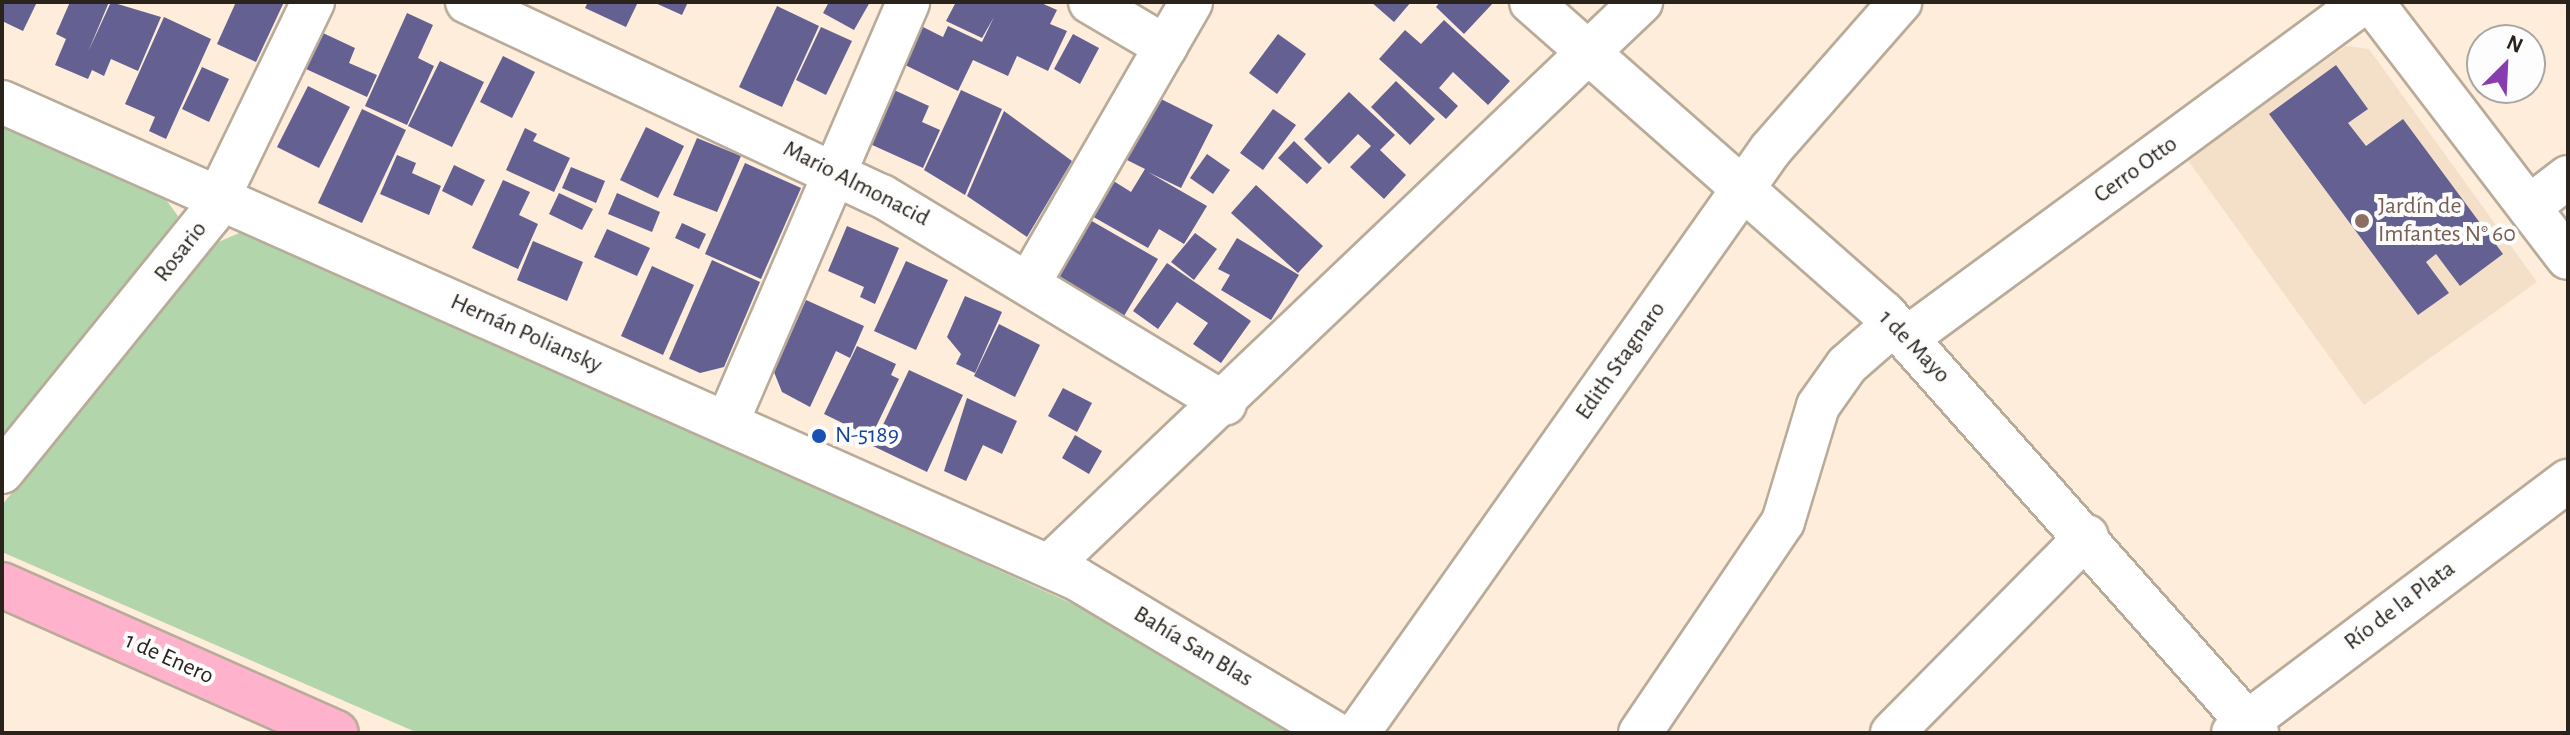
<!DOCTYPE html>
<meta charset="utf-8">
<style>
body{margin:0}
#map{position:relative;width:2570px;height:735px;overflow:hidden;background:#fdedda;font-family:"Alegreya Sans",sans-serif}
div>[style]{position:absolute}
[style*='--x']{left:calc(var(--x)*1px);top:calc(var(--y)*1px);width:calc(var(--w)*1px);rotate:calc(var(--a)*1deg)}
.built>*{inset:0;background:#f4e0c8}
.green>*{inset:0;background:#b2d5ab}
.building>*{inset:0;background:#646091}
.roads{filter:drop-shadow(2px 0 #b9ab99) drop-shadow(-2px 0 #b9ab99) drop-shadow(0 2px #b9ab99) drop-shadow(0 -2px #b9ab99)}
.minor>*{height:42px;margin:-21px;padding:0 21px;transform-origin:21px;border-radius:21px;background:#fff}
.major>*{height:44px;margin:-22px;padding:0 22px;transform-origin:22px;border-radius:22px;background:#feb2cb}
.dots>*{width:22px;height:22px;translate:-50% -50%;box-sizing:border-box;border:4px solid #fdfdfd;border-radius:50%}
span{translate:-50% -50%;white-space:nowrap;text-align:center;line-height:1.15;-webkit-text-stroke:8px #fdfdfd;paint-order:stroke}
.street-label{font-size:24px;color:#29231c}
.education-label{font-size:24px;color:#785e54}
.left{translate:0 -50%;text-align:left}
.transit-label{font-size:24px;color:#164399}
.frame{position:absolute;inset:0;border:4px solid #29231c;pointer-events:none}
.north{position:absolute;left:2466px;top:24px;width:80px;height:80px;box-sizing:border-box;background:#fdfdfd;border:2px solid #a8a6a3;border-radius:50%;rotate:24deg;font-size:22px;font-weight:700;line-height:32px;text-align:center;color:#29231c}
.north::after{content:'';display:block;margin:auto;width:28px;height:36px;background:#883cad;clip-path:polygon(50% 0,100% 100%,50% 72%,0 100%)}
</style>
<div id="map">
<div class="built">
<i style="clip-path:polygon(2346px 46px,2369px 49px,2537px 282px,2364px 405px,2187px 159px)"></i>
</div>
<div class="green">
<i style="clip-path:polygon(2px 124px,164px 197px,178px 216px,167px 239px,2px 438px)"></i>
<i style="clip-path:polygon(244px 231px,1080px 607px,1289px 733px,418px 733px,2px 552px,2px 505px,216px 243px)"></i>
</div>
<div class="building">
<i style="clip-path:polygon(2px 2px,37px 2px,23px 31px,2px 21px)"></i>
<i style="clip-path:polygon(70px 2px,109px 2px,88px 52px,111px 2px,161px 17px,138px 71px,111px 59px,104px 76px,92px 70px,88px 79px,55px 65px,66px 39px,56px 34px)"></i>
<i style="clip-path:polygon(236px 2px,284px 2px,256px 62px,217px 44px)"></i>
<i style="clip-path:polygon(588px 2px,638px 2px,626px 27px,585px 8px)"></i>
<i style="clip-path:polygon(653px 2px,688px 2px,682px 15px)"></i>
<i style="clip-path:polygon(829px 2px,870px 2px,854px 30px,823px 13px)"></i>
<i style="clip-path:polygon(956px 2px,1039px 2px,1057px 10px,1050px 24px,1067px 31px,1048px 71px,1017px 56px,1008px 76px,973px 60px,958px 91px,893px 59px,911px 21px,943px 37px,948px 26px,982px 42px,994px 17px,982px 38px,946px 21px)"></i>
<i style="clip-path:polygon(1371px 2px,1411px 2px,1394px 22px)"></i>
<i style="clip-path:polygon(1440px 2px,1494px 2px,1464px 34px,1436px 7px)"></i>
<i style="clip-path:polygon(777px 6px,819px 26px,782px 107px,739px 87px)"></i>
<i style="clip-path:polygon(407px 13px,433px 25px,418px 58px,434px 66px,407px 125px,365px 106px)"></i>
<i style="clip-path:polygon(164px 17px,211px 39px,166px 139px,149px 131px,155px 117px,125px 104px)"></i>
<i style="clip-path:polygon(1444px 20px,1510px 81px,1488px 105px,1453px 72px,1439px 88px,1458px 106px,1446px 119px,1379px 59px,1405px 30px,1421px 44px)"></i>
<i style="clip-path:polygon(821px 27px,852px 41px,826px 95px,796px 80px)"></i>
<i style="clip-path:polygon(323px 33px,355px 48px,349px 63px,377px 75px,367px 97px,306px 69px)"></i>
<i style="clip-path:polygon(1073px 34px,1099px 48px,1080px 84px,1054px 69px)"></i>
<i style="clip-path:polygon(1278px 34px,1306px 54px,1277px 94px,1249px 73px)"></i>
<i style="clip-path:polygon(503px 56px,535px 72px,512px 118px,480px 102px)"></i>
<i style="clip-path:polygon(440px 61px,484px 82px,452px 147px,408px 126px)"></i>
<i style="clip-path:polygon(2336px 65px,2368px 109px,2348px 123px,2366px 146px,2403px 119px,2503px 254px,2460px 286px,2436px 254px,2426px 262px,2449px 293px,2418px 315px,2269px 114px)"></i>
<i style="clip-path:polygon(202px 67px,229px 79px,209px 122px,182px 109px)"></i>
<i style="clip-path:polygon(1396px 81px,1435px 119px,1410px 145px,1371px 107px)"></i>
<i style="clip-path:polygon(308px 86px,350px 107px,319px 168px,277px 147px)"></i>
<i style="clip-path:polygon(894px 90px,929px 106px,922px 122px,940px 130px,923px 168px,870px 144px)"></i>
<i style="clip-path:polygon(961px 90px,1002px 109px,965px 195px,924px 170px)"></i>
<i style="clip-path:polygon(1349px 92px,1395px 135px,1380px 150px,1406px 175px,1384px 199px,1350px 167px,1371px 146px,1358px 134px,1329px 164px,1304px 139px)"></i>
<i style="clip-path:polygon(1153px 95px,1213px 125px,1181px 188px,1148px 172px,1207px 206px,1184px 244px,1159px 229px,1148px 248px,1083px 211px,1104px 175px,1131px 192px,1145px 169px,1121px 157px)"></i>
<i style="clip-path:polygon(362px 109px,406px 130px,362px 223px,318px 203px)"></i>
<i style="clip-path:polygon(1273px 109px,1296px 125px,1263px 170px,1240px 153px)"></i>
<i style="clip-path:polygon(1004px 111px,1072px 161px,1027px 237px,967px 196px)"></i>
<i style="clip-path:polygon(646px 127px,684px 146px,658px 198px,620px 180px)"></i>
<i style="clip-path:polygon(525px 128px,537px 134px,533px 141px,570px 158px,554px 192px,506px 170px)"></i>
<i style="clip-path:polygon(697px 138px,741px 156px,717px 212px,673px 195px)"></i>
<i style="clip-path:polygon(1294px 141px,1322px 168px,1307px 184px,1278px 158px)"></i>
<i style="clip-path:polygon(1207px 154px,1230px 170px,1213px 194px,1190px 178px)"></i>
<i style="clip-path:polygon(397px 155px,416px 163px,412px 173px,441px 186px,429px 215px,380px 194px)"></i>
<i style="clip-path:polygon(745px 163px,801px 188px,761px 279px,705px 254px)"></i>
<i style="clip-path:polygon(454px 165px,485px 180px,472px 206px,442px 191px)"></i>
<i style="clip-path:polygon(571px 167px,605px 181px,596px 203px,562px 188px)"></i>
<i style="clip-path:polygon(503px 180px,530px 192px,519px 215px,538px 224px,518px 269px,472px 248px)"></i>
<i style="clip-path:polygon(1256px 185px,1323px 246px,1298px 273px,1231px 213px)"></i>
<i style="clip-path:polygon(559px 193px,593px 209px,582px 230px,549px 214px)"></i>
<i style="clip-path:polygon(617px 193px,660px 212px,652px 232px,608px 214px)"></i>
<i style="clip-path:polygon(1083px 216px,1158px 259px,1124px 316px,1049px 273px)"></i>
<i style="clip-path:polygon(682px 223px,706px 234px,699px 249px,675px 238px)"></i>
<i style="clip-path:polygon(847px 226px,899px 248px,875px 304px,860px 297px,864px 287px,828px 271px)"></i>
<i style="clip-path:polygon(607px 229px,650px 248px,637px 276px,594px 257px)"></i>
<i style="clip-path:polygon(1195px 233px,1217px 249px,1194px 280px,1171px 262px)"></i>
<i style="clip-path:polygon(1237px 238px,1299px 275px,1271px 320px,1221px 290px,1230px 275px,1218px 269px)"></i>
<i style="clip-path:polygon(533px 241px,583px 262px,567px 301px,517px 280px)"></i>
<i style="clip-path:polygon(712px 260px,760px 282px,724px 367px,700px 373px,669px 359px)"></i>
<i style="clip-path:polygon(906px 261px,948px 280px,916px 350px,874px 331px)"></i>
<i style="clip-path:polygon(1167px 263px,1251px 321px,1221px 363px,1193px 344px,1208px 323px,1177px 302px,1158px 329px,1133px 311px)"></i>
<i style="clip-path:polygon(652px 266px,694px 285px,663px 355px,621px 336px)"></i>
<i style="clip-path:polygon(965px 296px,1002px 312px,975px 373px,956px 364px,961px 354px,947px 337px)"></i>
<i style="clip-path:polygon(806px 300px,864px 326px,850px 358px,836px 351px,810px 407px,782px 392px,774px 372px)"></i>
<i style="clip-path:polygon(999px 324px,1040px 345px,1015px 397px,974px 376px)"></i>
<i style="clip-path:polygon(857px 346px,896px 364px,891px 375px,899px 379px,871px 437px,824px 414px)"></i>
<i style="clip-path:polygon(909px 370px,963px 395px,927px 472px,873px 446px)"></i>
<i style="clip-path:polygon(1063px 388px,1092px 403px,1077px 432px,1048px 416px)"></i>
<i style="clip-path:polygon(967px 398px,1017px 421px,1002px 454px,983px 445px,966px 481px,944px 471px)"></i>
<i style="clip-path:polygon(1075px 435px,1102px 451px,1089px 474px,1062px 458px)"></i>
</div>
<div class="roads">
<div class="minor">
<i style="--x:467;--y:2;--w:458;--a:25.1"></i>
<i style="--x:882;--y:196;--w:401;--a:31.2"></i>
<i style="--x:1090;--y:2;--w:88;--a:30.6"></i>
<i style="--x:1531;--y:2;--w:470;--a:41.4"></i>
<i style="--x:1884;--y:313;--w:562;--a:48.39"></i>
<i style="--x:2372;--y:2;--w:322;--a:52.6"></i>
<i style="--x:2;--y:102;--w:1176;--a:23.93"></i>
<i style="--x:1077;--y:579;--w:300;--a:30.9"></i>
<i style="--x:2529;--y:207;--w:49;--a:-37.6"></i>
<i style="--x:1029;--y:283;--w:324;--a:-60"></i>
<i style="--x:1907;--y:338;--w:567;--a:-36.32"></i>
<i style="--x:727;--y:423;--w:458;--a:-66.7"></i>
<i style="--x:2;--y:472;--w:331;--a:-51"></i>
<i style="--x:210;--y:215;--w:237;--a:-64.2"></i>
<i style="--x:1049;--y:566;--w:818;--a:-43.61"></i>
<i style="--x:1358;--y:733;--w:715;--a:-54.73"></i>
<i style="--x:1771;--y:149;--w:196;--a:-48.7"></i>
<i style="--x:1640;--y:733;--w:255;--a:-55.9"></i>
<i style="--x:1783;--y:522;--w:121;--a:-73.2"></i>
<i style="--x:1818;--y:406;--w:50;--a:-54.7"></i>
<i style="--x:1847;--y:365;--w:62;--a:-41.1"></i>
<i style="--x:1892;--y:733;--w:277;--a:-45.3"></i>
<i style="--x:2233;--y:733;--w:419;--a:-37"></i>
</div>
<div class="major">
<i style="--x:2;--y:585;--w:365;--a:23.9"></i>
</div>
</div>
<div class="dots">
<i style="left:2362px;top:221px;background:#8d6e63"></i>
<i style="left:819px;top:436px;background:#1a4fb4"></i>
</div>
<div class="street-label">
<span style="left:2136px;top:170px;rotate:-36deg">Cerro Otto</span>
<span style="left:856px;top:184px;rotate:27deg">Mario Almonacid</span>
<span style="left:181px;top:252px;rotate:-52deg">Rosario</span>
<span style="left:526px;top:334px;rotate:24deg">Hernán Poliansky</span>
<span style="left:1914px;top:347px;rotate:46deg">1 de Mayo</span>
<span style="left:1621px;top:361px;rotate:-55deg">Edith Stagnaro</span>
<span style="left:2400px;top:606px;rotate:-37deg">Río de la Plata</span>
<span style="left:1193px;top:647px;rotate:31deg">Bahía San Blas</span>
<span style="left:169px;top:659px;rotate:24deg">1 de Enero</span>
</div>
<div class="education-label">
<span class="left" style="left:2378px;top:221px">Jardín de<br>Imfantes N° 60</span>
</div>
<div class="transit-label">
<span class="left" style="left:835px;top:436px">N-5189</span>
</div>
<div class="frame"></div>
<div class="north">N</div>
</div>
